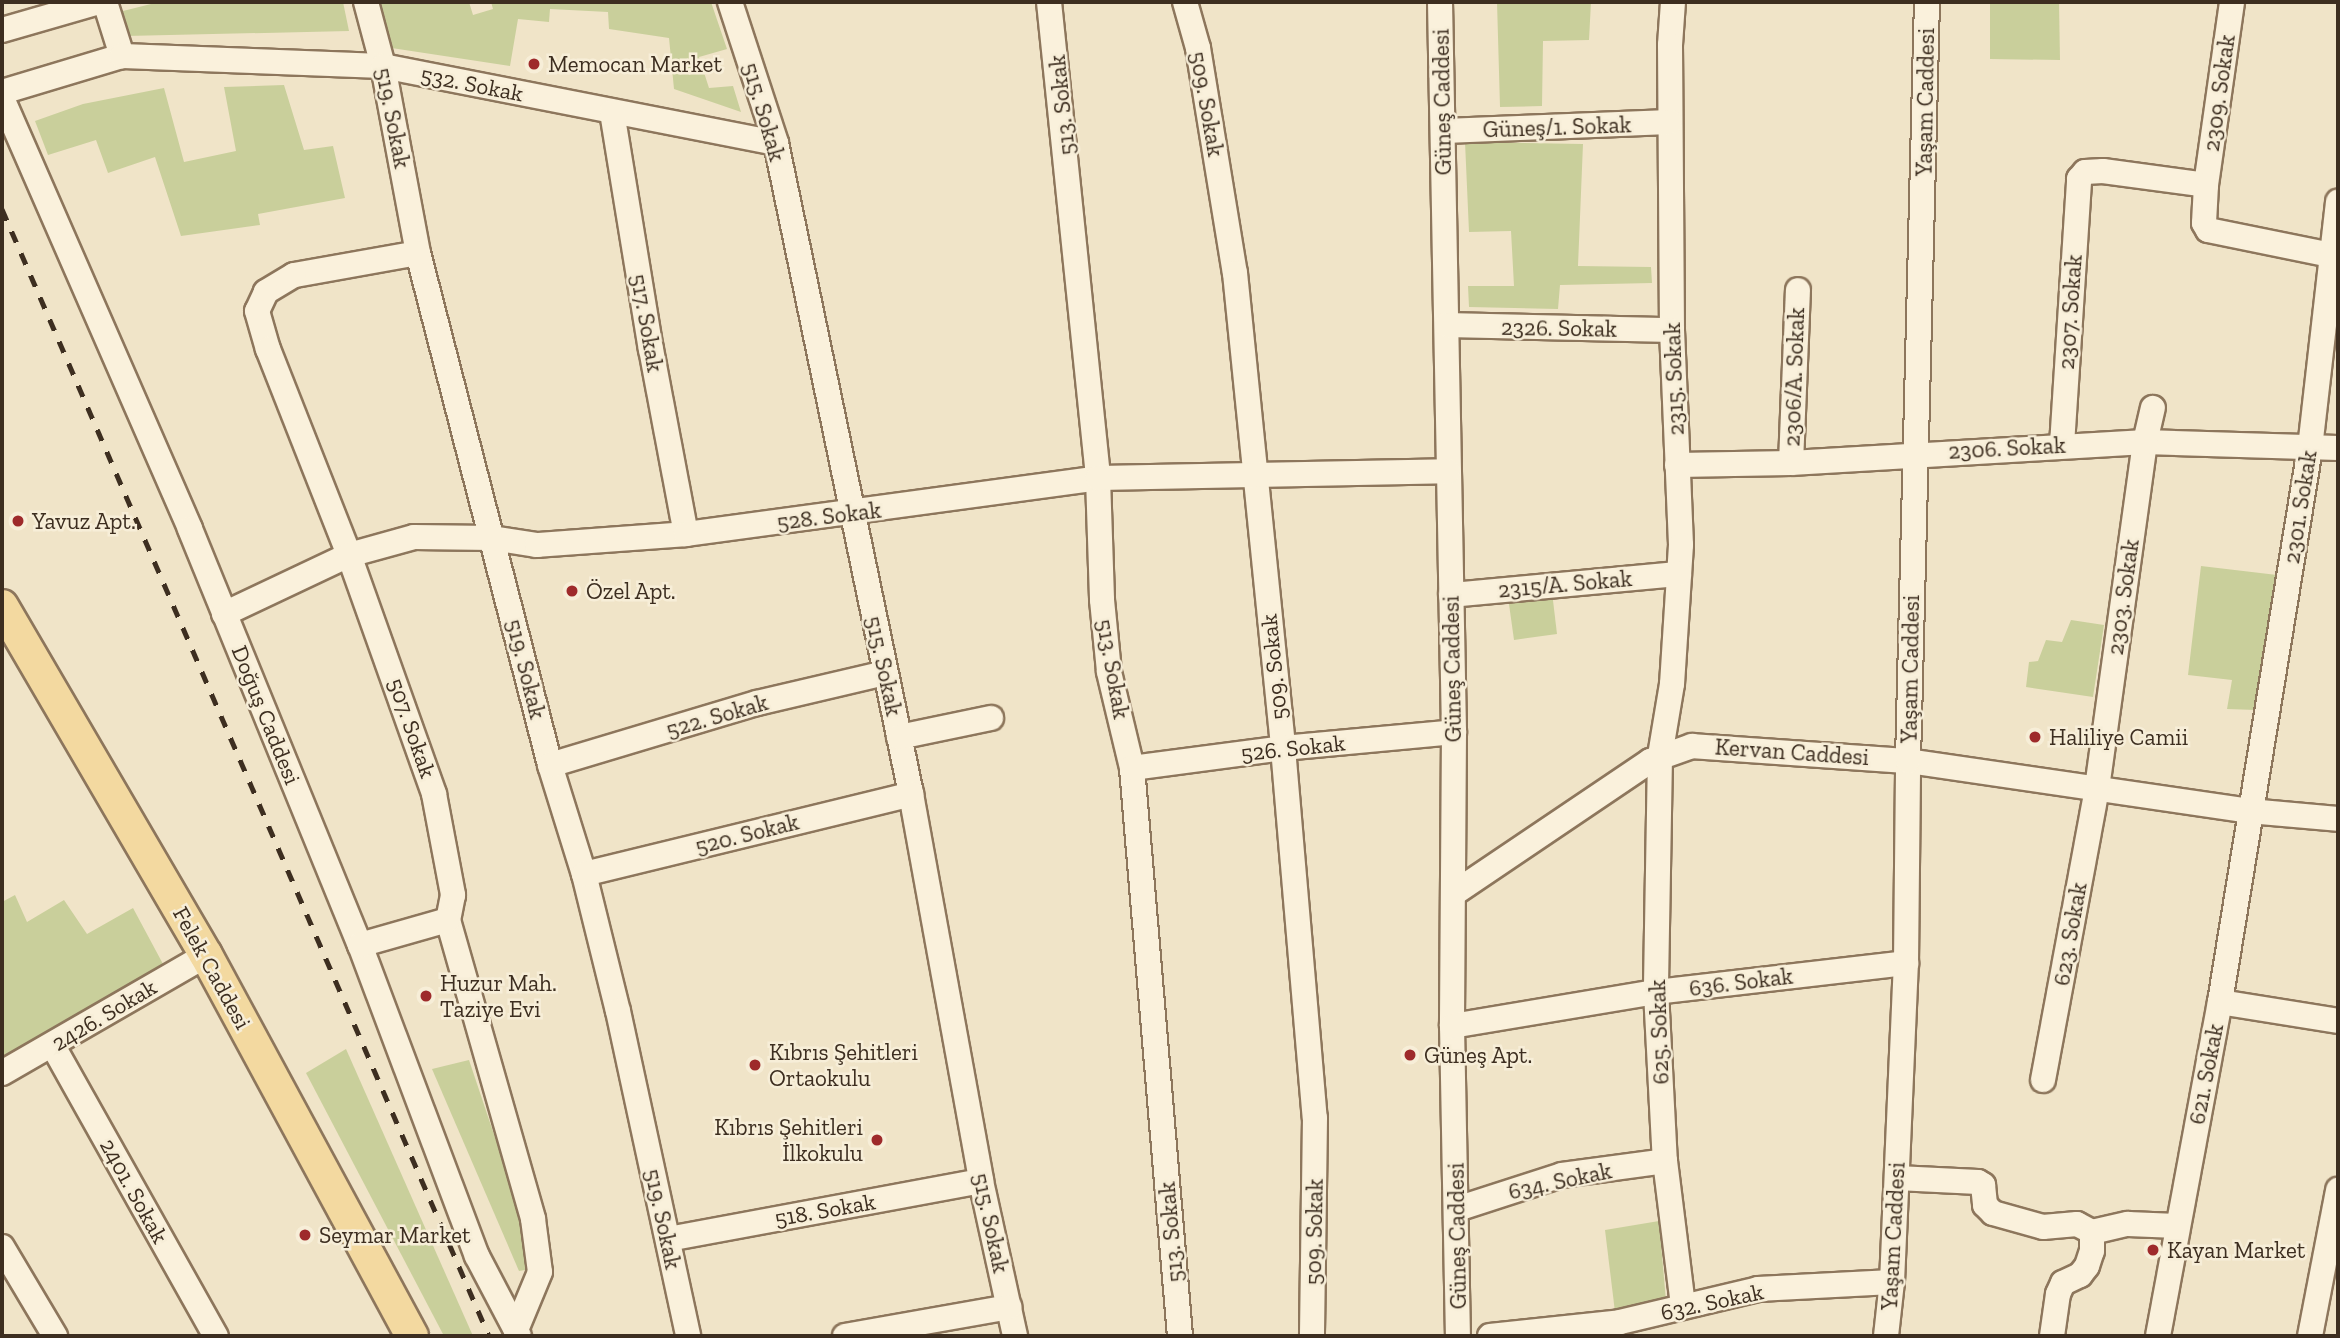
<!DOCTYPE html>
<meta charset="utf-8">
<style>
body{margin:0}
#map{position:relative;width:2340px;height:1338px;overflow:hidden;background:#f0e4c8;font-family:"Zilla Slab",serif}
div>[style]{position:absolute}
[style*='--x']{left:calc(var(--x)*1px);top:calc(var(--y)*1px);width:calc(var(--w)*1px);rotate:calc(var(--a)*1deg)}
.green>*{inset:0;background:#c9cf9b}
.roads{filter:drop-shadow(2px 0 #8d765c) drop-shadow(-2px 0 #8d765c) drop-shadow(0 2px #8d765c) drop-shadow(0 -2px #8d765c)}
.minor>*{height:24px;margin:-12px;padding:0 12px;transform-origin:12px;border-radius:12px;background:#faf1dc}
.major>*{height:32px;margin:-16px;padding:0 16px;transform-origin:16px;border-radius:16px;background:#f3d9a0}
.rail>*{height:5px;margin-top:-2.5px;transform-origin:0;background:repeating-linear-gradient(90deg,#3d2e20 0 12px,transparent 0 24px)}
.dots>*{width:19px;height:19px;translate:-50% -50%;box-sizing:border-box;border:4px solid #f7eed8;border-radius:50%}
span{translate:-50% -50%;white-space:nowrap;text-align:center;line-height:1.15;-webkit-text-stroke:5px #f7eed8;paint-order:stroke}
.poi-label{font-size:23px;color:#3d2e20}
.left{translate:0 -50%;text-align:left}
.right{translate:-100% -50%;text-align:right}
.street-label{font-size:23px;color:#3d2e20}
.frame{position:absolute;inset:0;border:4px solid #3d2e20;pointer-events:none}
</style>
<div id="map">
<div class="green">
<i style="clip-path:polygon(159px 2px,343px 2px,349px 31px,126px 36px,119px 12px)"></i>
<i style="clip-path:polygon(377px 2px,469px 2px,473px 15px,493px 9px,491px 2px,711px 2px,727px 49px,699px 57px,709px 88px,733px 86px,741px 112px,674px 89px,669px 38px,609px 29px,608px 12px,550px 9px,549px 22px,518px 19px,510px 66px,385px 47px)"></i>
<i style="clip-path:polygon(1497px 2px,1591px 2px,1589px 40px,1543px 41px,1542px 106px,1500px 107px)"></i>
<i style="clip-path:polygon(1990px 2px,2059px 2px,2060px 60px,1990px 59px)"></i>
<i style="clip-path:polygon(284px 85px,304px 150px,333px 146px,345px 198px,258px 214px,260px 225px,181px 236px,155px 157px,108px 173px,96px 140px,48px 155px,35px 121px,83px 104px,164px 88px,184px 162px,236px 151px,224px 87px)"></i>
<i style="clip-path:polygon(1465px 142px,1583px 144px,1578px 266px,1651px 267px,1652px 283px,1560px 285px,1558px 309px,1469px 307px,1468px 286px,1514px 286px,1511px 231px,1469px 232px)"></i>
<i style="clip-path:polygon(2201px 566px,2277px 575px,2256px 710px,2227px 709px,2232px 680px,2188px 675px)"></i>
<i style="clip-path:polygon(1552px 592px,1557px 634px,1514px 640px,1508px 597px)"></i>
<i style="clip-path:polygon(2071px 620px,2104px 625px,2093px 697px,2026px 687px,2029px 662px,2038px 661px,2046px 640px,2062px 642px)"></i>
<i style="clip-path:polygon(15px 895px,27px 922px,64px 900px,87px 934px,133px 908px,163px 964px,2px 1062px,2px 902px)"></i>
<i style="clip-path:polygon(346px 1049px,473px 1336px,444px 1336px,306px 1073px)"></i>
<i style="clip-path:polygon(469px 1060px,531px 1245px,531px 1269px,519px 1271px,432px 1069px)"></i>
<i style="clip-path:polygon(1659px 1221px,1666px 1301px,1615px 1312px,1605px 1230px)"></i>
</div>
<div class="roads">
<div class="minor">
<i style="--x:105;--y:2;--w:57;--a:72.5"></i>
<i style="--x:366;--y:2;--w:66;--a:75.1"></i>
<i style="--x:383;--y:66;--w:190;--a:79.4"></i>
<i style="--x:418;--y:253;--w:529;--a:75.54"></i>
<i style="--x:550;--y:765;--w:114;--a:72.7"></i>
<i style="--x:584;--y:874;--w:141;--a:76.1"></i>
<i style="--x:618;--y:1011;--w:332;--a:77.8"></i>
<i style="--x:730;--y:2;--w:148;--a:71.9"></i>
<i style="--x:776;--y:143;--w:665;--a:78.28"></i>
<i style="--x:911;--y:794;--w:393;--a:79.7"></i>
<i style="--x:981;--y:1181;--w:159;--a:77.6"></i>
<i style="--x:1049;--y:2;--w:479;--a:84.1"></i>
<i style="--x:1098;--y:478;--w:122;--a:88.1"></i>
<i style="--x:1102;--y:600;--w:72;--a:84.4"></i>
<i style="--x:1109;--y:672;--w:99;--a:76.5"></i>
<i style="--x:1132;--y:768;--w:570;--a:85.17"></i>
<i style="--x:1185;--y:2;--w:48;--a:74.2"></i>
<i style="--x:1198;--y:48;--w:228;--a:80.7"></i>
<i style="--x:1235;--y:273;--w:477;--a:84.2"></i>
<i style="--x:1283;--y:748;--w:371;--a:85.1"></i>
<i style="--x:1315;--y:1118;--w:218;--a:90.8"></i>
<i style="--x:1440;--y:2;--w:730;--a:88.9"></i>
<i style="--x:1454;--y:732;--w:294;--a:90.4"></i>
<i style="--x:1452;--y:1026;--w:310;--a:88.9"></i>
<i style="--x:1673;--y:2;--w:43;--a:94"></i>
<i style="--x:1670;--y:45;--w:285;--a:89.6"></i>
<i style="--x:1672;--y:330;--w:215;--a:87.6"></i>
<i style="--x:1681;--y:545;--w:139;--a:93.7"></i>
<i style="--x:1672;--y:684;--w:73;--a:99.5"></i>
<i style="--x:1660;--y:756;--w:236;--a:91"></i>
<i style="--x:1656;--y:992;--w:169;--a:87"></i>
<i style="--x:1665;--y:1161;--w:146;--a:82.9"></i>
<i style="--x:2;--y:30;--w:101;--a:-16.1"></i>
<i style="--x:2;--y:92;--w:125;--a:-16.7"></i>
<i style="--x:122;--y:56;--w:261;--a:2.2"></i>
<i style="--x:383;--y:66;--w:400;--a:11.1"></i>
<i style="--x:2;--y:98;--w:470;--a:66.4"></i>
<i style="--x:190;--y:529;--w:449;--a:67.8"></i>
<i style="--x:360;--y:945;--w:332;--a:69.4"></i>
<i style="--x:477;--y:1256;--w:90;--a:62.3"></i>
<i style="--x:612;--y:112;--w:240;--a:80.7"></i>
<i style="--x:651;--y:349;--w:188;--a:79.3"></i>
<i style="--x:1444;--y:131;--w:226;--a:-2.3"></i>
<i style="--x:2206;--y:185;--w:185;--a:-81.9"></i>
<i style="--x:418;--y:253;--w:126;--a:169.9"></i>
<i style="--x:294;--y:275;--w:33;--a:149"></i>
<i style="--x:266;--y:292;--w:21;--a:115"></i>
<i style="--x:257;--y:311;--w:40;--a:74"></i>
<i style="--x:268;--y:349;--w:221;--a:68.5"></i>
<i style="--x:349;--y:555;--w:254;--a:70.4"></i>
<i style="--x:434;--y:794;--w:103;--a:79.3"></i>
<i style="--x:453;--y:895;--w:25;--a:101"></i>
<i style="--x:448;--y:920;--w:311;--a:74.1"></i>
<i style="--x:533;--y:1219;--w:53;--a:82.5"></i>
<i style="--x:540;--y:1272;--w:63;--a:112.5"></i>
<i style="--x:1447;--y:325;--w:225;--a:1.3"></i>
<i style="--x:2062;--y:445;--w:267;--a:-86.3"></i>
<i style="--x:2079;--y:179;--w:9;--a:-49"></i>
<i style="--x:2085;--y:172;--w:18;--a:-3"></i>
<i style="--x:2103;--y:171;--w:104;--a:7.7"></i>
<i style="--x:2206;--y:185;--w:38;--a:93"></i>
<i style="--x:2204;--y:223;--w:8;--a:60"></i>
<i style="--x:2208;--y:230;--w:126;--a:11.5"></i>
<i style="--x:1791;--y:463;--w:173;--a:-87.7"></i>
<i style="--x:1677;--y:465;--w:114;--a:-1"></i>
<i style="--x:1791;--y:463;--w:355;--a:-3.4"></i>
<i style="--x:2145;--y:442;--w:193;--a:1.8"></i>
<i style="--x:1451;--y:595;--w:229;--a:-5.3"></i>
<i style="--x:224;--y:614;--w:138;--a:-25.3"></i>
<i style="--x:349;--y:555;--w:67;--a:-15.5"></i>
<i style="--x:414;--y:537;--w:78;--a:0.7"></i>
<i style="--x:492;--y:538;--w:46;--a:8.8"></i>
<i style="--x:537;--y:545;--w:149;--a:-4.2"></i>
<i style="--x:686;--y:534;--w:416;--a:-7.7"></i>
<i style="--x:1098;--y:478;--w:350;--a:-1.1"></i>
<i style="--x:899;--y:737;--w:94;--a:-11.7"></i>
<i style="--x:550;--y:765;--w:216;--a:-16.7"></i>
<i style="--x:757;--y:703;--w:131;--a:-13.2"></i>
<i style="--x:1132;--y:768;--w:152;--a:-7.5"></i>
<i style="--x:1283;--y:748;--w:172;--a:-5.3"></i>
<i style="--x:584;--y:874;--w:337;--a:-13.7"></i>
<i style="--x:1453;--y:894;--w:238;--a:-34"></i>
<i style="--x:1650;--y:761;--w:45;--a:-19.7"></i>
<i style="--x:1692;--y:746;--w:217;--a:4"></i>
<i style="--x:1908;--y:761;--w:345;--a:8.3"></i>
<i style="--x:2249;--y:811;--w:89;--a:5.1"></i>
<i style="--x:360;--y:945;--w:91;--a:-15.9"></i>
<i style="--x:2220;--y:1002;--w:120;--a:9.1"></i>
<i style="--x:1452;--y:1026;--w:207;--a:-9.5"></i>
<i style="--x:1656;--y:992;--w:252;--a:-6.6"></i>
<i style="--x:53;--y:1046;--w:333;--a:60.7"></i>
<i style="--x:2;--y:1073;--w:236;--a:-30"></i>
<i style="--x:2043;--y:1080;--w:297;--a:-79.5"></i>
<i style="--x:2097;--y:788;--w:349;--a:-82.1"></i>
<i style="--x:2145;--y:442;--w:35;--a:-77"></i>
<i style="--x:1897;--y:1178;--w:81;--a:2.8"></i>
<i style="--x:1978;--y:1182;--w:6;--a:31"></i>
<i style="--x:1983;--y:1185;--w:20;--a:84"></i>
<i style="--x:1985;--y:1205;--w:11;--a:45"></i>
<i style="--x:1993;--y:1213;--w:52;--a:15.6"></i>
<i style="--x:2043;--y:1227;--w:34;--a:-5"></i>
<i style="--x:2077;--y:1224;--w:17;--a:28"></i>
<i style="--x:1457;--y:1209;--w:110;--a:-17.9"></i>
<i style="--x:1562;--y:1175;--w:104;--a:-7.7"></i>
<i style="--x:668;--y:1239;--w:318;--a:-10.5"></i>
<i style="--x:2;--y:1247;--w:104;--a:59.2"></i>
<i style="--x:845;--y:1336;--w:167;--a:-10"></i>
<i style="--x:1490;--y:1336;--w:131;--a:-6.1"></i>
<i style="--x:1620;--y:1322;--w:142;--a:-13.4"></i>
<i style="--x:1758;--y:1289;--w:134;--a:-3"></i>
<i style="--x:1886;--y:1336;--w:54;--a:-83.7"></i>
<i style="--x:1892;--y:1282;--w:319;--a:-87.5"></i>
<i style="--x:1906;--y:963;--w:202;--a:-89.4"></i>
<i style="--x:1908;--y:761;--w:759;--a:-88.57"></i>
<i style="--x:2052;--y:1336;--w:42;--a:-81.9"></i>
<i style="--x:2058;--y:1294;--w:12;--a:-66"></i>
<i style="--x:2063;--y:1283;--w:19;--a:-25"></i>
<i style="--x:2080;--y:1275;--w:11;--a:-52"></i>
<i style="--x:2087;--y:1266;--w:16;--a:-72"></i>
<i style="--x:2092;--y:1251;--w:19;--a:-90"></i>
<i style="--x:2092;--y:1232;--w:37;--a:-13"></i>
<i style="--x:2128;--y:1224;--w:49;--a:2.3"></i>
<i style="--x:2158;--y:1336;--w:340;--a:-79.5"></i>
<i style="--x:2220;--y:1002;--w:561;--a:-80.77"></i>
<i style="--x:2310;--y:448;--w:248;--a:-83.5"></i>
<i style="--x:2310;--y:1336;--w:149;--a:-79.1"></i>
</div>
<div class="major">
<i style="--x:2;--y:606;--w:404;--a:59.7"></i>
<i style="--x:206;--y:955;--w:433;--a:61.6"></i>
</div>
</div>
<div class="rail">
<i style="--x:2;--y:209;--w:1228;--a:66.63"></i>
</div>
<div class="dots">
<i style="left:534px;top:64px;background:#9e2a2b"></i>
<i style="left:18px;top:521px;background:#9e2a2b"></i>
<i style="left:572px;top:591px;background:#9e2a2b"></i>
<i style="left:2035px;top:737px;background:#9e2a2b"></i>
<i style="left:426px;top:996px;background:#9e2a2b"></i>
<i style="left:1410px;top:1055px;background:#9e2a2b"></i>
<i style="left:755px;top:1065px;background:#9e2a2b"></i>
<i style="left:877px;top:1140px;background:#9e2a2b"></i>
<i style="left:305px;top:1235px;background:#9e2a2b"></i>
<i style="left:2153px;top:1250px;background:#9e2a2b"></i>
</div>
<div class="poi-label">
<span class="left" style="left:548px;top:64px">Memocan Market</span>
<span class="left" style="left:32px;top:521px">Yavuz Apt.</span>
<span class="left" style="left:586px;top:591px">Özel Apt.</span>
<span class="left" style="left:2049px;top:737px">Haliliye Camii</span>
<span class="left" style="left:440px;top:996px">Huzur Mah.<br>Taziye Evi</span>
<span class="left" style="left:769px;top:1065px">Kıbrıs Şehitleri<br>Ortaokulu</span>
<span class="left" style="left:1424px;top:1055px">Güneş Apt.</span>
<span class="right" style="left:863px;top:1140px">Kıbrıs Şehitleri<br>İlkokulu</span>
<span class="left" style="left:319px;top:1235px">Seymar Market</span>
<span class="left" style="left:2167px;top:1250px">Kayan Market</span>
</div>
<div class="street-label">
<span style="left:472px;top:84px;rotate:11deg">532. Sokak</span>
<span style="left:2219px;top:93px;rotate:-82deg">2309. Sokak</span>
<span style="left:1442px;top:102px;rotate:-91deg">Güneş Caddesi</span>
<span style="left:1925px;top:102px;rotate:-89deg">Yaşam Caddesi</span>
<span style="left:1207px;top:104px;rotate:80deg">509. Sokak</span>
<span style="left:1062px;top:105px;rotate:-96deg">513. Sokak</span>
<span style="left:764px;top:112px;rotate:74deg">515. Sokak</span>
<span style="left:393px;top:118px;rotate:79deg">519. Sokak</span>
<span style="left:1557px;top:127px;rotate:-2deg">Güneş/1. Sokak</span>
<span style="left:2070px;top:312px;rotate:-86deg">2307. Sokak</span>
<span style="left:647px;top:323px;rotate:80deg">517. Sokak</span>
<span style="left:1559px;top:328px;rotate:1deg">2326. Sokak</span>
<span style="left:1794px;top:377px;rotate:-88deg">2306/A. Sokak</span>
<span style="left:1674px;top:379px;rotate:-92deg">2315. Sokak</span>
<span style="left:2007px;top:448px;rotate:-3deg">2306. Sokak</span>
<span style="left:2300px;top:507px;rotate:-81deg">2301. Sokak</span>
<span style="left:829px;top:516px;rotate:-7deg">528. Sokak</span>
<span style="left:1565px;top:584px;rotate:-5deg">2315/A. Sokak</span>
<span style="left:2123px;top:597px;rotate:-82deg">2303. Sokak</span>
<span style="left:884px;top:666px;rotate:78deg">515. Sokak</span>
<span style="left:1274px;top:667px;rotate:-96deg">509. Sokak</span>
<span style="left:526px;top:669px;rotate:76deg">519. Sokak</span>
<span style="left:1113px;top:669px;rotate:80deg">513. Sokak</span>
<span style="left:1452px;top:669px;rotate:-91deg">Güneş Caddesi</span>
<span style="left:1910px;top:669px;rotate:-89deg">Yaşam Caddesi</span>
<span style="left:266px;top:715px;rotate:68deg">Doğuş Caddesi</span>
<span style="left:717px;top:716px;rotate:-16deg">522. Sokak</span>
<span style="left:412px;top:728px;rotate:71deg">507. Sokak</span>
<span style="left:1293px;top:748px;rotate:-6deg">526. Sokak</span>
<span style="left:1792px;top:752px;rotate:4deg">Kervan Caddesi</span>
<span style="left:747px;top:834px;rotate:-14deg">520. Sokak</span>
<span style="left:2070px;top:934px;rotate:-80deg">623. Sokak</span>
<span style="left:212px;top:968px;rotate:61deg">Felek Caddesi</span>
<span style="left:1741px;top:982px;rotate:-7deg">636. Sokak</span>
<span style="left:104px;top:1015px;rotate:-31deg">2426. Sokak</span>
<span style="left:1659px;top:1032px;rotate:-92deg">625. Sokak</span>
<span style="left:2206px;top:1074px;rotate:-79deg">621. Sokak</span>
<span style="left:1560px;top:1181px;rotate:-12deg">634. Sokak</span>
<span style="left:134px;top:1191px;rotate:61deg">2401. Sokak</span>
<span style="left:825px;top:1210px;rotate:-10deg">518. Sokak</span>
<span style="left:663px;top:1219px;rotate:78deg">519. Sokak</span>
<span style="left:991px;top:1223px;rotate:78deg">515. Sokak</span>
<span style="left:1171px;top:1232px;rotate:-95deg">513. Sokak</span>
<span style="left:1314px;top:1232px;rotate:-89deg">509. Sokak</span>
<span style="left:1457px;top:1236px;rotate:-91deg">Güneş Caddesi</span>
<span style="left:1893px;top:1236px;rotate:-87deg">Yaşam Caddesi</span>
<span style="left:1712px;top:1302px;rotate:-12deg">632. Sokak</span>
</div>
<div class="frame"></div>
</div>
